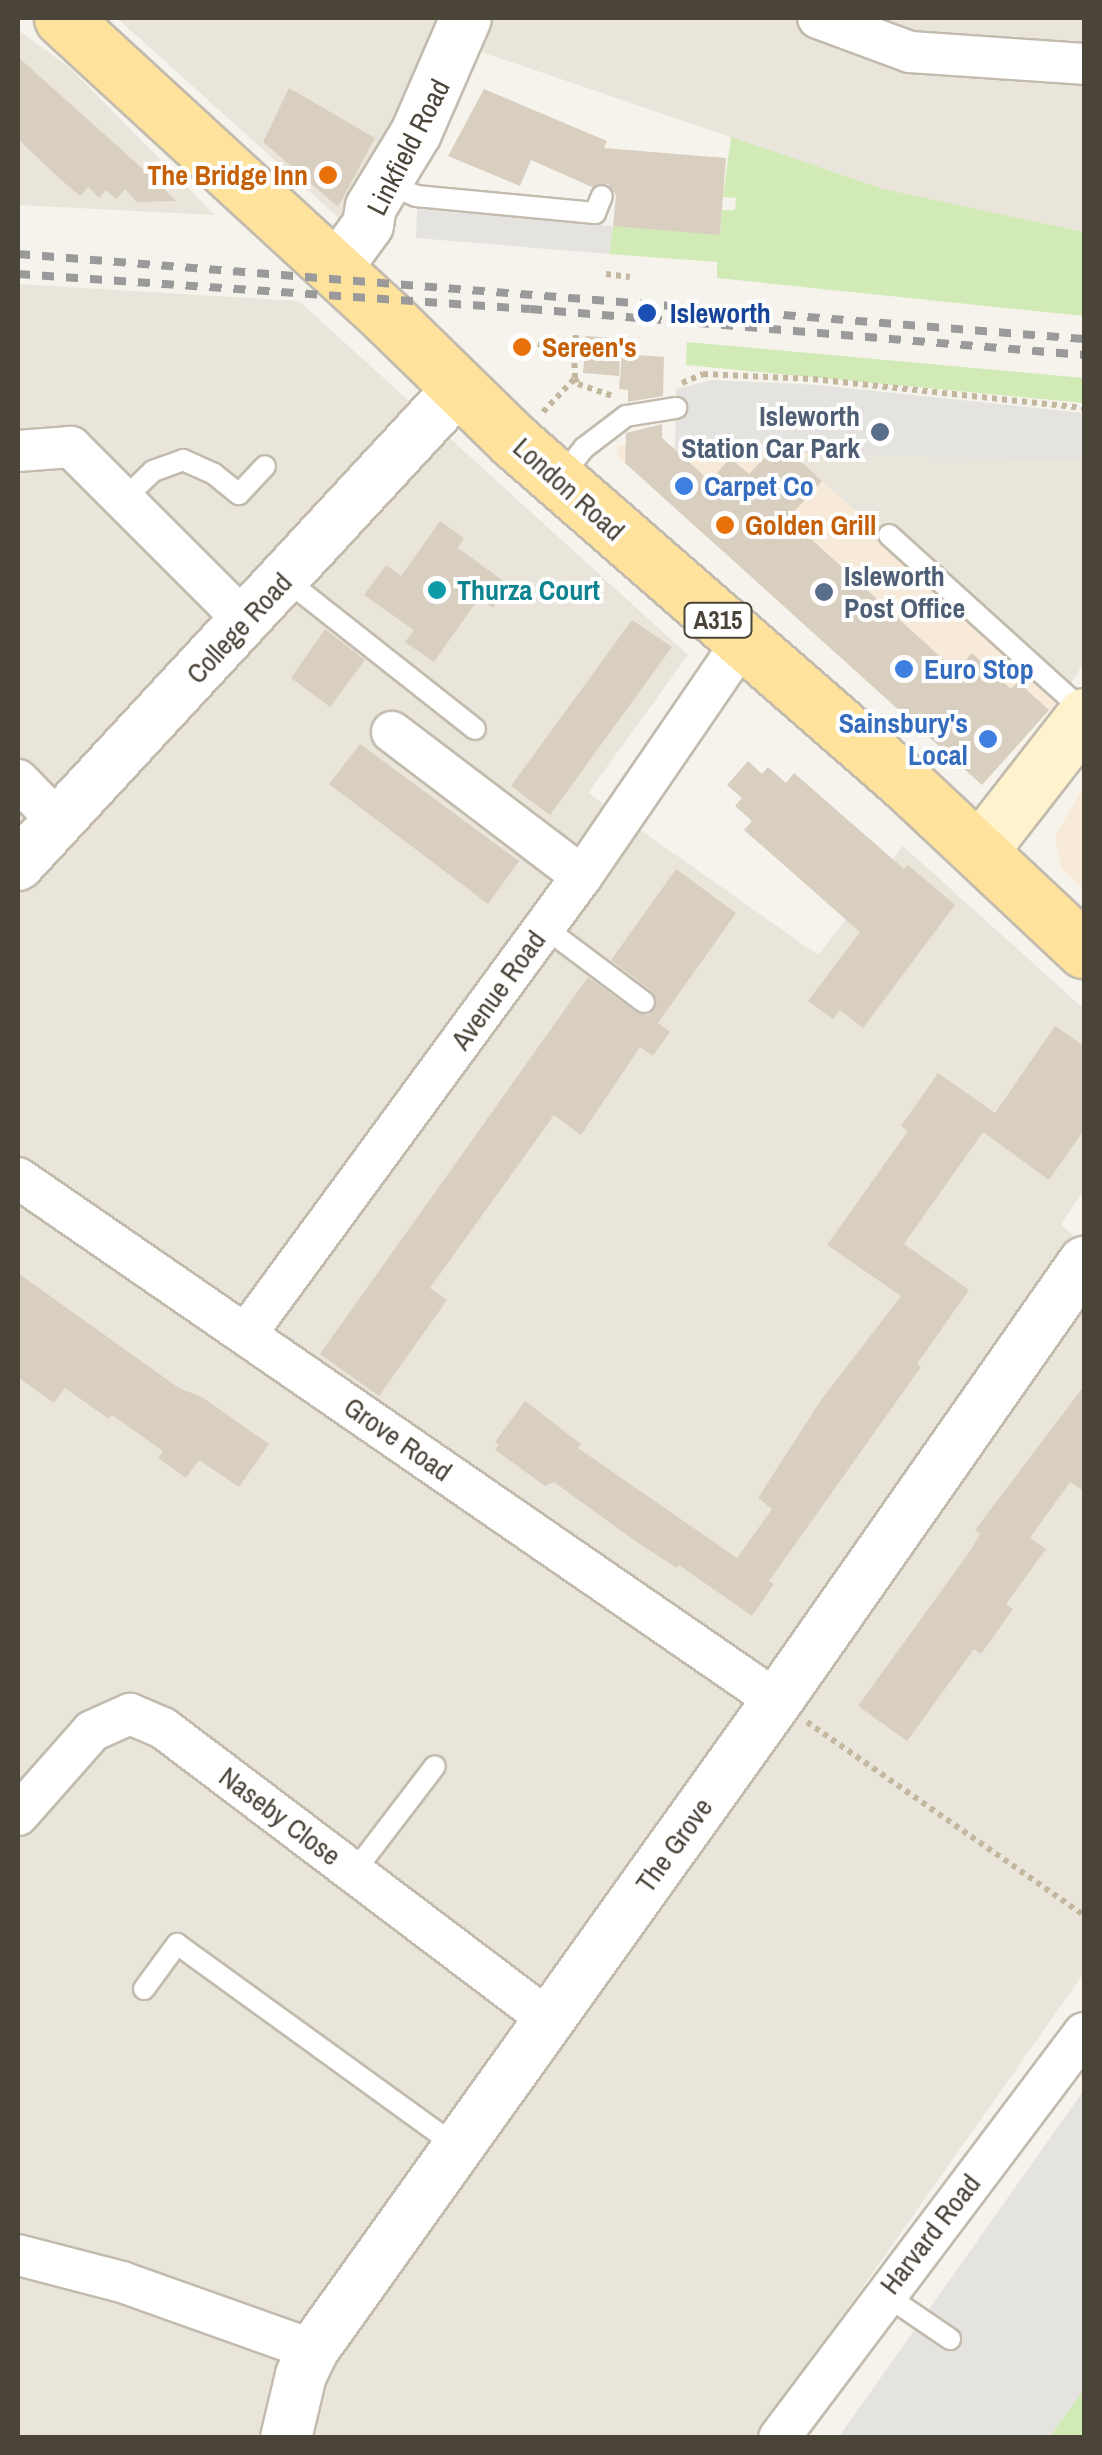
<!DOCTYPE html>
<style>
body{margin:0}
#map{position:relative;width:1102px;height:2455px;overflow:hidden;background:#f6f3ec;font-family:"Archivo Narrow",sans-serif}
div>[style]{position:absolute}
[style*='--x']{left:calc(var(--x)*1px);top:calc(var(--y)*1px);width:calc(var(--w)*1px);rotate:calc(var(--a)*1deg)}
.residential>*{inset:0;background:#eae5da}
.commercial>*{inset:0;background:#f7ead8}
.green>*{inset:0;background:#d2eab5}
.parking>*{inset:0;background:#e5e3e0}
.building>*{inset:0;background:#d8cfc1}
.path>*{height:6px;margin-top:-3px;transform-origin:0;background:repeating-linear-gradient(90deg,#c4b79f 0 5px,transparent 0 10px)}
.roads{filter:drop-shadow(2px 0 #c2bbae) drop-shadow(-2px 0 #c2bbae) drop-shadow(0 2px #c2bbae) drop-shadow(0 -2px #c2bbae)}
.service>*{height:20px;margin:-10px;padding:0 10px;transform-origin:10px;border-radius:10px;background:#fff}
.minor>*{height:40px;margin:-20px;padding:0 20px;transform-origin:20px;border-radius:20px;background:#fff}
.tertiary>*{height:50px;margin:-25px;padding:0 25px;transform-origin:25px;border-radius:25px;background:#fff}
.secondary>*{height:55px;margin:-27.5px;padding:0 27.5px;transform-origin:27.5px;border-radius:27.5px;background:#fff3cd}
.primary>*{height:55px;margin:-27.5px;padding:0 27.5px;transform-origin:27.5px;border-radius:27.5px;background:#ffe39c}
.rail>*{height:8px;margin-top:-4px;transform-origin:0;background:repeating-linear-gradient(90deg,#9a9a9a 0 12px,transparent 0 24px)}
.dots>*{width:28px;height:28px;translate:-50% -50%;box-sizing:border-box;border:5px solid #fff;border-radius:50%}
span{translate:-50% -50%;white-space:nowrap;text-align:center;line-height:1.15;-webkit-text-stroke:8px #fff;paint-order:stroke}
.shield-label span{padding:2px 8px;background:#fff;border:2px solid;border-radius:8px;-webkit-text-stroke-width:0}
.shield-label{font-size:25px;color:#4b4439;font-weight:700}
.street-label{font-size:28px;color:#4b4439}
.food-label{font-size:28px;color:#c56008;font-weight:700}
.right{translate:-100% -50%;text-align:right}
.left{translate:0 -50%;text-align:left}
.transit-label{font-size:28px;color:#164399;font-weight:700}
.service-label{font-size:28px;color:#4e5e75;font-weight:700}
.shop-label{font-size:28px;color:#366cbe;font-weight:700}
.culture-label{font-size:28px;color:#0d838f;font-weight:700}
.frame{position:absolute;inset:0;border:20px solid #4b4439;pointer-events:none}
</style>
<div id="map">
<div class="residential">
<i style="clip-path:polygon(117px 18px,1084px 18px,1084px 232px,888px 191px,435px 36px,341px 220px)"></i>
<i style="clip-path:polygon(18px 30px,70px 68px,215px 215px,18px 205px)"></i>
<i style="clip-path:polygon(18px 284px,299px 301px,688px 655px,588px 793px,818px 955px,903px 846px,1084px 1009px,1084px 1189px,1061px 1225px,1084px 1245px,1084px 1973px,757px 2437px,18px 2437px)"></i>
<i style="clip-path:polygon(811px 453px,1084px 461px,1084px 663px,1061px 698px,800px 461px)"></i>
</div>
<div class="commercial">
<i style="clip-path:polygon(618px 445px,811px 453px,801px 462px,1061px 698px,982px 785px,617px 456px)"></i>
<i style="clip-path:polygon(1084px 786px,1084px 889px,1061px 868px,1055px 836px)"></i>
</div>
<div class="green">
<i style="clip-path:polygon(731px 137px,883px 189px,1084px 232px,1084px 316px,717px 278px,717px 262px,609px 254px,613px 226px,720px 234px,722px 210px,735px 210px,736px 198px,723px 197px)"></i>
<i style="clip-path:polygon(687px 342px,1084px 378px,1084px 403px,686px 365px)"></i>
<i style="clip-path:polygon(1084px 2389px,1084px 2437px,1049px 2437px)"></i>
</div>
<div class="parking">
<i style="clip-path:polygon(417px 209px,613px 226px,609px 254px,416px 238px)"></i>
<i style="clip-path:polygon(712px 380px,818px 385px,1084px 413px,1084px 461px,675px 450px,676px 389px)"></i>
<i style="clip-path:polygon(1084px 2090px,1084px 2389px,1049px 2437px,838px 2438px)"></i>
</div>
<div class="building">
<i style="clip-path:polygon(18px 57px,143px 169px,176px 201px,137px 202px,125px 189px,116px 199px,106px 190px,99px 198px,88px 187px,80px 196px,59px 178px,18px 139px)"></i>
<i style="clip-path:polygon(289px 88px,375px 138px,338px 207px,263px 142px)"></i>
<i style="clip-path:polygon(484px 89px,607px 141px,604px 148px,726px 158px,720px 235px,613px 226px,616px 195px,608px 184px,592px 187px,531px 160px,520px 186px,448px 156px)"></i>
<i style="clip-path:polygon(586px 336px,621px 339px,619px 376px,583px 373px)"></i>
<i style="clip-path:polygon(622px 354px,664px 357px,663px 396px,628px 402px,628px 390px,619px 389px)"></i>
<i style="clip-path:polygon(662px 424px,662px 438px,710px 481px,730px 458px,749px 474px,767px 455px,796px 457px,822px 481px,788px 518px,956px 671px,972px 653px,1011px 689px,1018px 682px,1049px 710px,982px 785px,625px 463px,626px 433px)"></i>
<i style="clip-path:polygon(440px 521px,464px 538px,458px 548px,509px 585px,493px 608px,479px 598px,434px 662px,405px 642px,414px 630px,364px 595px,386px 565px,401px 576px)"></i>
<i style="clip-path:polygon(632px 620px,672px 647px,550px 815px,511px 786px)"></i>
<i style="clip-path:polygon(325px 629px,365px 660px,330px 707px,291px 678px)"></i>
<i style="clip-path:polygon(360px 744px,519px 861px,488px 904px,329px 784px)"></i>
<i style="clip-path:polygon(748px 761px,762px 774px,768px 767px,786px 783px,794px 773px,904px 869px,908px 865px,955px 905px,863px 1028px,840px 1010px,833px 1019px,808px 1001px,860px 932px,744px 830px,752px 821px,735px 806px,742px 798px,727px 785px)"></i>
<i style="clip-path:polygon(676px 869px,736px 913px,658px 1023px,670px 1032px,653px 1056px,640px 1047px,581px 1135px,554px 1115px,430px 1288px,447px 1300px,379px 1396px,320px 1354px,588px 977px,637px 1013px,648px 1015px,655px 1009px,653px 992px,611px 960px)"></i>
<i style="clip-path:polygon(1055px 1026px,1084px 1046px,1084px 1130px,1049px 1180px,983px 1132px,904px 1244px,969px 1290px,917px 1364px,921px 1367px,769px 1581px,774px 1584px,752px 1616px,679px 1565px,677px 1568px,635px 1541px,554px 1482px,545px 1486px,495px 1450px,499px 1445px,495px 1442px,525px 1401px,581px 1444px,578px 1448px,737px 1558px,772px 1509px,758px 1498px,821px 1400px,901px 1296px,827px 1245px,908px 1131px,901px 1126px,938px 1073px,995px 1113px)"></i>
<i style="clip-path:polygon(18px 1273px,179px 1388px,202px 1397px,269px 1444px,239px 1487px,199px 1460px,186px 1478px,158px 1458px,163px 1451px,112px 1415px,109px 1419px,65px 1388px,54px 1403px,18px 1377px)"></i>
<i style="clip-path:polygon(1084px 1386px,1084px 1491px,1070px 1482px,1030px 1538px,1046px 1549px,1006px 1604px,1013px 1609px,981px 1654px,974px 1649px,907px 1741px,858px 1706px,970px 1551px,980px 1534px,975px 1530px)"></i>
</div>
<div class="path">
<i style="--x:606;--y:274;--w:24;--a:7"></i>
<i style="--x:576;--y:335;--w:9;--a:96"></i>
<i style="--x:575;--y:344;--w:34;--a:-177"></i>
<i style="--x:541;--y:342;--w:9;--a:96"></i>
<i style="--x:540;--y:351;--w:45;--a:5.1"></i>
<i style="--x:575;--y:378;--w:7;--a:63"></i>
<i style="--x:578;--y:384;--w:37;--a:19"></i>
<i style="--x:682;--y:383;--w:23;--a:-23"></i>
<i style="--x:703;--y:374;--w:110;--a:2.6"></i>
<i style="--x:813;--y:379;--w:273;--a:6.1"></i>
<i style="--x:543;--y:412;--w:47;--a:-46.7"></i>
<i style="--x:575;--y:378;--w:25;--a:-92"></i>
<i style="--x:807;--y:1722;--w:338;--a:34.9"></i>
</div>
<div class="roads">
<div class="service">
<i style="--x:387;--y:184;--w:31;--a:22"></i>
<i style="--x:416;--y:196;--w:180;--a:5.4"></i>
<i style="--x:595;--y:213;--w:18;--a:-68"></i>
<i style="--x:559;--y:480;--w:41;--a:-52"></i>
<i style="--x:584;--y:448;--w:53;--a:-37.3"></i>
<i style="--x:626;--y:416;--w:51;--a:-9.1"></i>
<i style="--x:124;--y:499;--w:40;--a:-44"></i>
<i style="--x:153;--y:471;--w:32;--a:-20"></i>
<i style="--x:183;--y:460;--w:34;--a:24"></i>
<i style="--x:214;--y:474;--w:32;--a:39"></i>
<i style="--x:239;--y:494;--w:38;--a:-47"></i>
<i style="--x:889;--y:535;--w:263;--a:42.1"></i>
<i style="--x:285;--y:579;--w:242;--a:38.3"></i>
<i style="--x:544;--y:927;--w:125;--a:36.9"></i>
<i style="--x:354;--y:1872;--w:133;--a:-52.6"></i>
<i style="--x:144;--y:1989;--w:56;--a:-53.7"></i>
<i style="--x:177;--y:1944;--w:346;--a:35.9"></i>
<i style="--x:884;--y:2294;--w:80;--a:34.3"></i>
</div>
<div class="minor">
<i style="--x:818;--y:18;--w:98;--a:20.3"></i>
<i style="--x:910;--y:52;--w:174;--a:3.9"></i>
<i style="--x:18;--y:451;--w:53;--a:-4.3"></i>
<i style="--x:71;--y:447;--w:246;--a:45"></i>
<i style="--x:392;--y:732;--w:238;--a:37.2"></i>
<i style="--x:18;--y:780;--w:59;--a:45.7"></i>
<i style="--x:18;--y:1178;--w:922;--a:34.57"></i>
<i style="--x:246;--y:1334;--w:568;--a:-53.74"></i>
<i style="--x:582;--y:876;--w:285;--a:-55.6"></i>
<i style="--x:18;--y:1815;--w:112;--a:-48.6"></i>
<i style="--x:92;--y:1731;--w:42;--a:-24.1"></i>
<i style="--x:130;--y:1714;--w:36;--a:23"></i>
<i style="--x:163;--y:1728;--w:483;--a:37.1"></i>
<i style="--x:18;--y:2255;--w:107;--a:14.6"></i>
<i style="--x:122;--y:2282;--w:203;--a:19.6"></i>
<i style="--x:779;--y:2438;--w:507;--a:-53.02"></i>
</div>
<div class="tertiary">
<i style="--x:336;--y:269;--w:54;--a:-54"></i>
<i style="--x:368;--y:225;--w:18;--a:-81"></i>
<i style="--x:371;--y:207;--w:87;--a:-58.7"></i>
<i style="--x:416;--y:133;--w:125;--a:-66.5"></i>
<i style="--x:18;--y:865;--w:650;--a:-47.25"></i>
<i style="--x:286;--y:2438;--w:65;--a:-76.6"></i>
<i style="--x:301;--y:2375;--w:28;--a:-64"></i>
<i style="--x:313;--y:2350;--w:798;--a:-54.44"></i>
<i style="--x:777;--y:1701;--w:536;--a:-55.03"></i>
</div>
<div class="secondary">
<i style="--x:979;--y:851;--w:171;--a:-52.1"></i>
</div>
<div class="primary">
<i style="--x:62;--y:18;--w:444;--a:42.6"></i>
<i style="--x:389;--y:319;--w:175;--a:44.3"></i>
<i style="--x:514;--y:441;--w:522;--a:41.11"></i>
<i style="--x:907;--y:784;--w:243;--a:43.2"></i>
</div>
</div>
<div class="rail">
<i style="--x:18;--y:254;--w:1069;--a:4.56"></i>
<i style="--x:18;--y:274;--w:513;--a:3.91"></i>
<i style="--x:530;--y:309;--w:556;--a:4.75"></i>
</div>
<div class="dots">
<i style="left:328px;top:175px;background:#e8710a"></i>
<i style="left:647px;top:313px;background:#1a4fb4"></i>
<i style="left:522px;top:347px;background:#e8710a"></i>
<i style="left:880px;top:432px;background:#5c6f8a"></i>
<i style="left:684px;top:486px;background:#3f7fe0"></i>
<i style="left:725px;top:525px;background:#e8710a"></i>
<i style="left:437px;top:590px;background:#0f9aa8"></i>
<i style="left:824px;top:592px;background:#5c6f8a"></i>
<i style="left:904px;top:669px;background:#3f7fe0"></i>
<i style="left:988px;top:739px;background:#3f7fe0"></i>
</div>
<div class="shield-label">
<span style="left:718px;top:620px">A315</span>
</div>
<div class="street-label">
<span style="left:408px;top:147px;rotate:-63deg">Linkfield Road</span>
<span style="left:569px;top:489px;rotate:42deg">London Road</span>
<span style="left:239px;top:628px;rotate:-47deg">College Road</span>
<span style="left:498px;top:990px;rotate:-54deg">Avenue Road</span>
<span style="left:398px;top:1439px;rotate:35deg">Grove Road</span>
<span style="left:280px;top:1816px;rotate:37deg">Naseby Close</span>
<span style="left:674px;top:1845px;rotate:-54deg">The Grove</span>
<span style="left:930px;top:2234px;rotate:-52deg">Harvard Road</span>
</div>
<div class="food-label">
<span class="right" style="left:308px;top:175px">The Bridge Inn</span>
<span class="left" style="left:542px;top:347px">Sereen's</span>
<span class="left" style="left:745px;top:525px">Golden Grill</span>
</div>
<div class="transit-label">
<span class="left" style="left:670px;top:313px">Isleworth</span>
</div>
<div class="service-label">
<span class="right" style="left:860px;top:432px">Isleworth<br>Station Car Park</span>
<span class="left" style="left:844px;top:592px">Isleworth<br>Post Office</span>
</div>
<div class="shop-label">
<span class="left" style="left:704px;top:486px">Carpet Co</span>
<span class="left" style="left:924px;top:669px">Euro Stop</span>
<span class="right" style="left:968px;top:739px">Sainsbury's<br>Local</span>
</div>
<div class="culture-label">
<span class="left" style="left:457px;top:590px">Thurza Court</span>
</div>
<div class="frame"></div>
</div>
